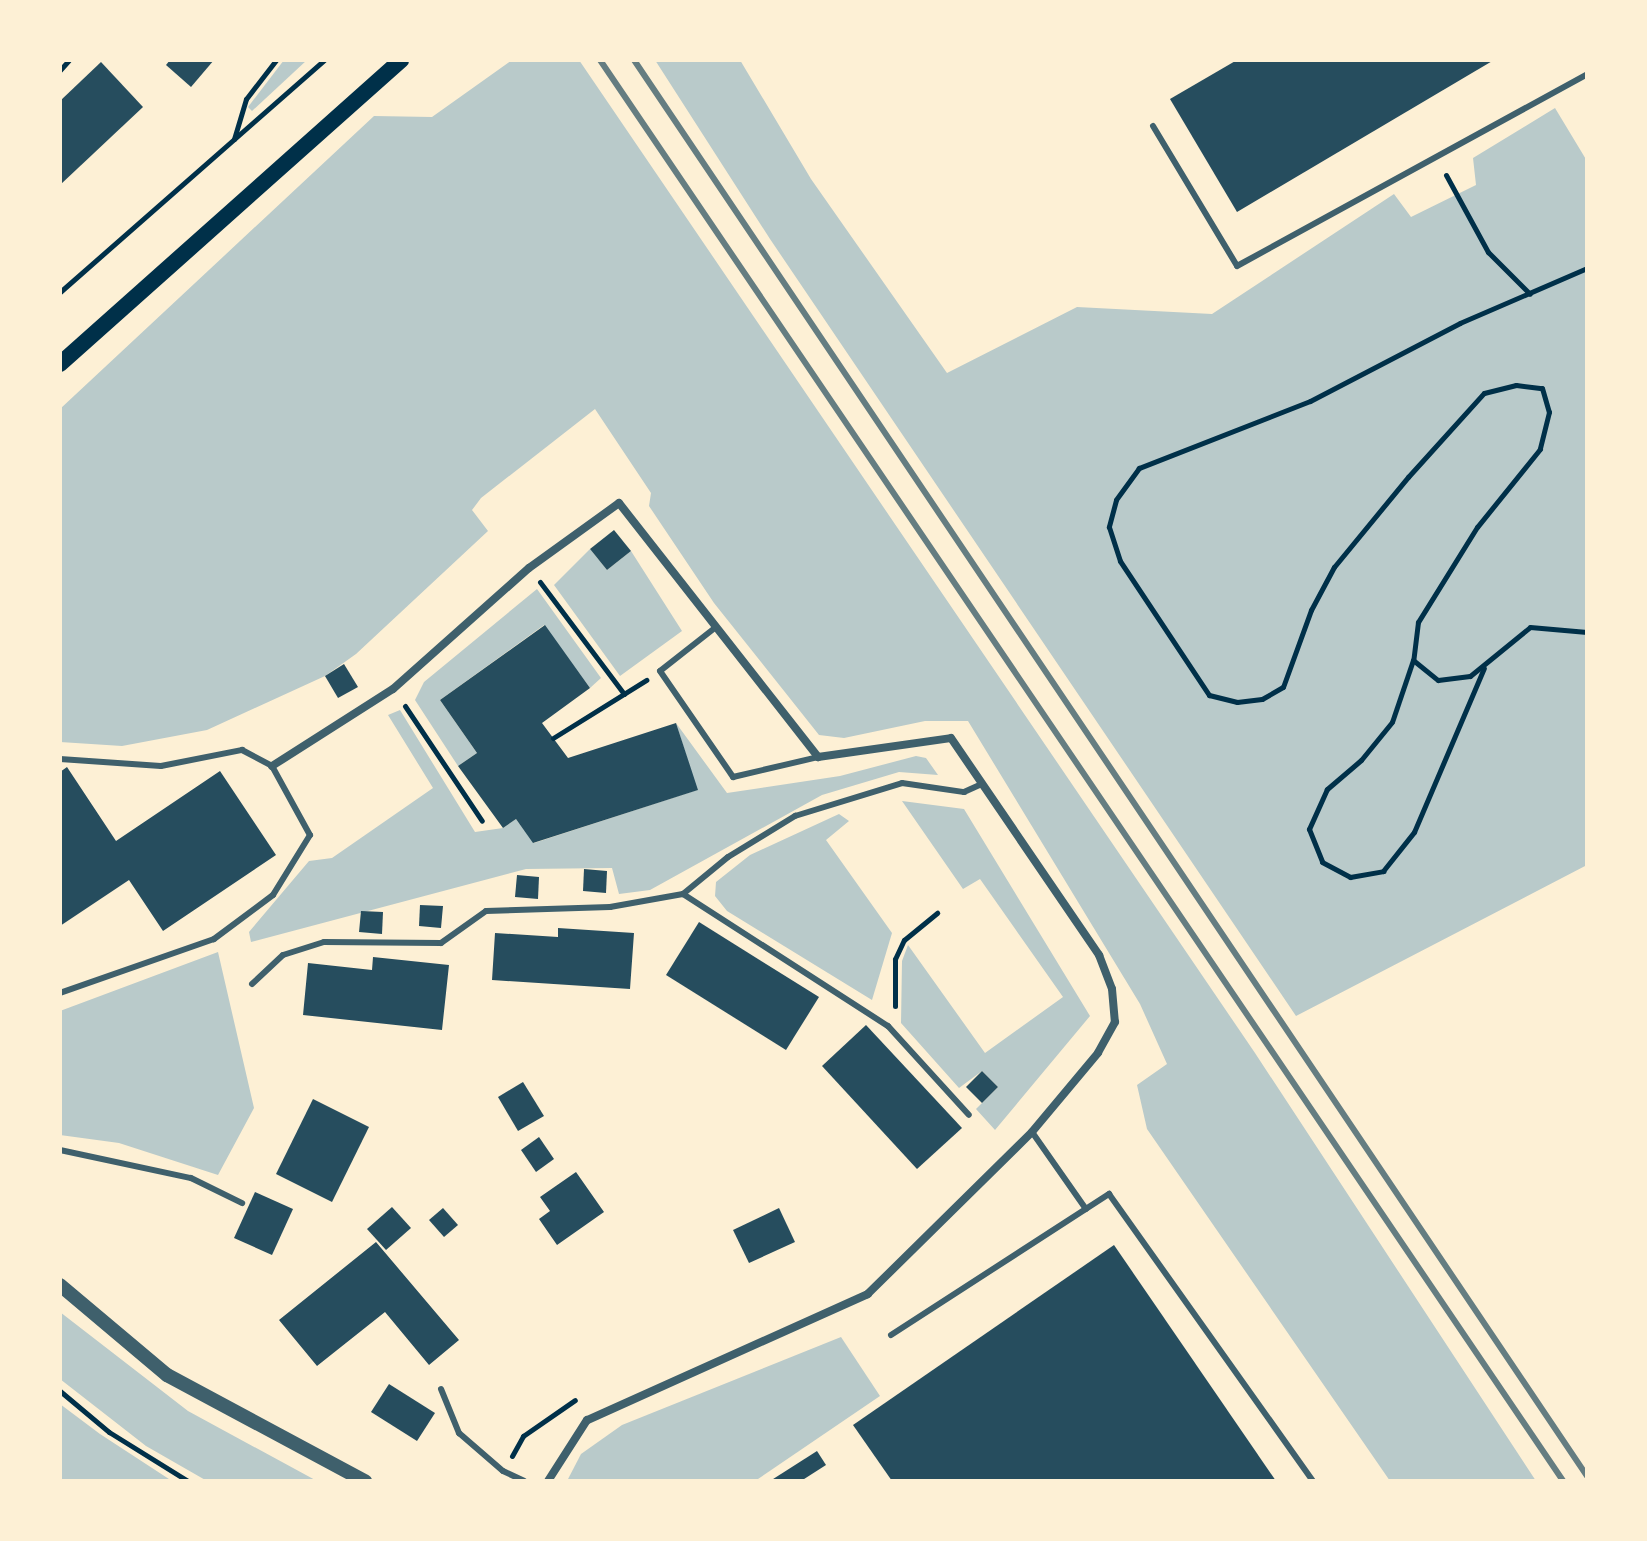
<!DOCTYPE html>
<style>
body{margin:0}
#map{position:relative;width:1647px;height:1541px;overflow:hidden;background:#fdf0d5;font-family:Poppins,sans-serif}
div>[style]{position:absolute}
[style*='--x']{left:calc(var(--x)*1px);top:calc(var(--y)*1px);width:calc(var(--w)*1px);rotate:calc(var(--a)*1deg)}
.green>*{inset:0;background:#b9caca}
.building>*{inset:0;background:#264d5e}
.path>*{height:5px;margin:-2.5px;padding:0 2.5px;transform-origin:2.5px;border-radius:2.5px;background:#003049}
.service>*{height:6px;margin:-3px;padding:0 3px;transform-origin:3px;border-radius:3px;background:#3f606c}
.minor>*{height:8px;margin:-4px;padding:0 4px;transform-origin:4px;border-radius:4px;background:#3f606c}
.tertiary>*{height:14px;margin:-7px;padding:0 7px;transform-origin:7px;border-radius:7px;background:#3f606c}
.secondary>*{height:16px;margin:-8px;padding:0 8px;transform-origin:8px;border-radius:8px;background:#003049}
.rail>*{height:6px;margin:-3px;padding:0 3px;transform-origin:3px;border-radius:3px;background:#657d81}
span{translate:-50% -50%;white-space:nowrap;text-align:center;line-height:1.15;-webkit-text-stroke:7px #fdf0d5;paint-order:stroke}
.frame{position:absolute;inset:0;border:62px solid #fdf0d5;pointer-events:none}
</style>
<div id="map">
<div class="green">
<i style="clip-path:polygon(284px 60px,307px 60px,252px 111px,248px 107px)"></i>
<i style="clip-path:polygon(512px 60px,579px 60px,1255px 1053px,1536px 1481px,1390px 1481px,1147px 1129px,1137px 1085px,1167px 1064px,1140px 1004px,968px 721px,925px 721px,844px 738px,819px 735px,714px 603px,649px 506px,651px 493px,595px 409px,481px 498px,472px 510px,488px 531px,356px 654px,325px 676px,207px 730px,122px 746px,60px 742px,60px 409px,374px 116px,432px 117px)"></i>
<i style="clip-path:polygon(655px 60px,740px 60px,811px 179px,947px 373px,1077px 307px,1212px 314px,1394px 194px,1411px 217px,1476px 185px,1473px 158px,1555px 108px,1587px 161px,1587px 865px,1296px 1016px,770px 239px)"></i>
<i style="clip-path:polygon(590px 549px,607px 570px,631px 551px,682px 631px,620px 676px,554px 585px)"></i>
<i style="clip-path:polygon(537px 589px,601px 678px,590px 688px,544px 625px,440px 700px,477px 753px,458px 766px,415px 700px,424px 682px)"></i>
<i style="clip-path:polygon(400px 710px,475px 832px,503px 828px,516px 819px,534px 843px,697px 790px,676px 723px,727px 793px,840px 776px,916px 756px,926px 758px,938px 775px,899px 772px,822px 795px,650px 890px,619px 894px,612px 868px,526px 869px,251px 942px,249px 932px,309px 861px,332px 858px,433px 788px,388px 715px)"></i>
<i style="clip-path:polygon(902px 801px,964px 809px,1090px 1016px,995px 1130px,976px 1109px,998px 1087px,982px 1071px,959px 1088px,901px 1023px,902px 961px,908px 945px,985px 1053px,1063px 997px,980px 879px,963px 889px)"></i>
<i style="clip-path:polygon(839px 814px,849px 821px,826px 840px,892px 933px,872px 1000px,727px 911px,715px 896px,716px 882px,750px 855px)"></i>
<i style="clip-path:polygon(218px 952px,254px 1108px,218px 1175px,119px 1143px,60px 1135px,60px 1011px)"></i>
<i style="clip-path:polygon(60px 1312px,188px 1411px,317px 1481px,207px 1481px,146px 1446px,60px 1379px)"></i>
<i style="clip-path:polygon(841px 1337px,880px 1396px,755px 1481px,567px 1481px,581px 1454px,622px 1425px)"></i>
<i style="clip-path:polygon(60px 1404px,100px 1434px,172px 1481px,60px 1481px)"></i>
</div>
<div class="building">
<i style="clip-path:polygon(170px 60px,214px 60px,191px 87px,166px 65px)"></i>
<i style="clip-path:polygon(1237px 60px,1494px 60px,1237px 212px,1170px 99px)"></i>
<i style="clip-path:polygon(101px 62px,143px 107px,60px 185px,60px 101px)"></i>
<i style="clip-path:polygon(614px 530px,631px 551px,607px 570px,590px 549px)"></i>
<i style="clip-path:polygon(545px 625px,590px 688px,542px 723px,568px 758px,676px 723px,698px 790px,533px 843px,516px 819px,503px 828px,458px 766px,477px 753px,440px 700px)"></i>
<i style="clip-path:polygon(344px 664px,358px 687px,338px 698px,325px 676px)"></i>
<i style="clip-path:polygon(67px 767px,116px 841px,220px 771px,276px 855px,163px 931px,129px 880px,60px 926px,60px 772px)"></i>
<i style="clip-path:polygon(584px 869px,607px 871px,606px 893px,583px 891px)"></i>
<i style="clip-path:polygon(517px 875px,539px 877px,538px 899px,515px 897px)"></i>
<i style="clip-path:polygon(420px 905px,443px 906px,441px 928px,419px 926px)"></i>
<i style="clip-path:polygon(361px 911px,383px 912px,382px 934px,359px 932px)"></i>
<i style="clip-path:polygon(699px 922px,819px 997px,786px 1050px,666px 975px)"></i>
<i style="clip-path:polygon(558px 928px,634px 933px,630px 989px,492px 980px,495px 933px,558px 937px)"></i>
<i style="clip-path:polygon(373px 957px,449px 965px,442px 1030px,303px 1015px,308px 963px,372px 970px)"></i>
<i style="clip-path:polygon(866px 1025px,962px 1128px,917px 1169px,822px 1066px)"></i>
<i style="clip-path:polygon(982px 1071px,998px 1087px,982px 1103px,966px 1087px)"></i>
<i style="clip-path:polygon(523px 1082px,544px 1116px,518px 1131px,498px 1097px)"></i>
<i style="clip-path:polygon(313px 1099px,369px 1127px,332px 1202px,276px 1174px)"></i>
<i style="clip-path:polygon(539px 1137px,554px 1159px,536px 1172px,521px 1150px)"></i>
<i style="clip-path:polygon(576px 1172px,604px 1212px,557px 1245px,539px 1219px,550px 1211px,540px 1197px)"></i>
<i style="clip-path:polygon(255px 1192px,293px 1209px,272px 1255px,234px 1238px)"></i>
<i style="clip-path:polygon(392px 1207px,411px 1228px,386px 1250px,367px 1229px)"></i>
<i style="clip-path:polygon(443px 1208px,458px 1225px,444px 1237px,429px 1220px)"></i>
<i style="clip-path:polygon(779px 1208px,795px 1242px,749px 1263px,733px 1230px)"></i>
<i style="clip-path:polygon(376px 1242px,459px 1340px,429px 1365px,385px 1312px,317px 1366px,279px 1320px)"></i>
<i style="clip-path:polygon(1114px 1245px,1276px 1481px,892px 1481px,853px 1425px)"></i>
<i style="clip-path:polygon(389px 1384px,435px 1413px,417px 1441px,371px 1412px)"></i>
<i style="clip-path:polygon(817px 1451px,826px 1465px,801px 1481px,770px 1481px)"></i>
</div>
<div class="path">
<i style="--x:60;--y:70;--w:13;--a:-48"></i>
<i style="--x:234;--y:139;--w:42;--a:-73.3"></i>
<i style="--x:246;--y:99;--w:49;--a:-52.4"></i>
<i style="--x:1446;--y:175;--w:88;--a:61.4"></i>
<i style="--x:1488;--y:252;--w:59;--a:45"></i>
<i style="--x:1587;--y:268;--w:138;--a:156.6"></i>
<i style="--x:1460;--y:323;--w:169;--a:152.5"></i>
<i style="--x:1310;--y:401;--w:184;--a:158.6"></i>
<i style="--x:1139;--y:468;--w:39;--a:126"></i>
<i style="--x:1116;--y:500;--w:28;--a:105"></i>
<i style="--x:1109;--y:527;--w:36;--a:72"></i>
<i style="--x:1120;--y:561;--w:161;--a:56.4"></i>
<i style="--x:1209;--y:695;--w:29;--a:14"></i>
<i style="--x:1237;--y:702;--w:25;--a:-7"></i>
<i style="--x:1262;--y:699;--w:24;--a:-30"></i>
<i style="--x:1283;--y:687;--w:82;--a:-70"></i>
<i style="--x:1311;--y:610;--w:49;--a:-61.9"></i>
<i style="--x:1334;--y:567;--w:117;--a:-50.6"></i>
<i style="--x:1408;--y:477;--w:113;--a:-47.9"></i>
<i style="--x:1484;--y:393;--w:33;--a:-14"></i>
<i style="--x:1516;--y:385;--w:26;--a:7"></i>
<i style="--x:1542;--y:388;--w:25;--a:74"></i>
<i style="--x:1549;--y:412;--w:38;--a:104"></i>
<i style="--x:1540;--y:449;--w:100;--a:128.9"></i>
<i style="--x:1477;--y:527;--w:112;--a:121.8"></i>
<i style="--x:1418;--y:622;--w:38;--a:97"></i>
<i style="--x:1413;--y:660;--w:32;--a:39"></i>
<i style="--x:1438;--y:680;--w:32;--a:-7"></i>
<i style="--x:1470;--y:676;--w:77;--a:-39.2"></i>
<i style="--x:1530;--y:627;--w:57;--a:5"></i>
<i style="--x:60;--y:292;--w:351;--a:-41.3"></i>
<i style="--x:540;--y:582;--w:140;--a:53.1"></i>
<i style="--x:1413;--y:660;--w:65;--a:108.7"></i>
<i style="--x:1392;--y:722;--w:49;--a:129.2"></i>
<i style="--x:1361;--y:760;--w:45;--a:139.5"></i>
<i style="--x:1327;--y:789;--w:44;--a:114.2"></i>
<i style="--x:1309;--y:829;--w:35;--a:68"></i>
<i style="--x:1322;--y:862;--w:32;--a:28"></i>
<i style="--x:1350;--y:877;--w:34;--a:-10"></i>
<i style="--x:1383;--y:871;--w:50;--a:-51.5"></i>
<i style="--x:1414;--y:832;--w:178;--a:-66.9"></i>
<i style="--x:405;--y:706;--w:138;--a:56.2"></i>
<i style="--x:553;--y:738;--w:110;--a:-31.9"></i>
<i style="--x:895;--y:1006;--w:47;--a:-90"></i>
<i style="--x:895;--y:959;--w:21;--a:-65"></i>
<i style="--x:904;--y:940;--w:43;--a:-39.3"></i>
<i style="--x:60;--y:1391;--w:64;--a:39.9"></i>
<i style="--x:109;--y:1432;--w:93;--a:31.8"></i>
<i style="--x:512;--y:1456;--w:23;--a:-61"></i>
<i style="--x:523;--y:1436;--w:63;--a:-34.7"></i>
</div>
<div class="service">
<i style="--x:1153;--y:126;--w:163;--a:59"></i>
<i style="--x:1237;--y:266;--w:399;--a:-28.7"></i>
<i style="--x:716;--y:627;--w:71;--a:141.8"></i>
<i style="--x:660;--y:671;--w:129;--a:55.4"></i>
<i style="--x:733;--y:777;--w:87;--a:-13.2"></i>
<i style="--x:60;--y:759;--w:101;--a:4"></i>
<i style="--x:161;--y:766;--w:83;--a:-11.2"></i>
<i style="--x:242;--y:750;--w:34;--a:28"></i>
<i style="--x:272;--y:766;--w:79;--a:61.2"></i>
<i style="--x:310;--y:835;--w:70;--a:121.7"></i>
<i style="--x:273;--y:895;--w:74;--a:143.3"></i>
<i style="--x:214;--y:939;--w:163;--a:160.7"></i>
<i style="--x:683;--y:894;--w:58;--a:-39.4"></i>
<i style="--x:728;--y:857;--w:79;--a:-31.5"></i>
<i style="--x:795;--y:816;--w:112;--a:-17.1"></i>
<i style="--x:902;--y:783;--w:63;--a:8.3"></i>
<i style="--x:964;--y:792;--w:20;--a:-24"></i>
<i style="--x:252;--y:984;--w:42;--a:-43.1"></i>
<i style="--x:283;--y:955;--w:43;--a:-17.6"></i>
<i style="--x:324;--y:942;--w:117;--a:0.5"></i>
<i style="--x:441;--y:943;--w:55;--a:-35.4"></i>
<i style="--x:486;--y:911;--w:124;--a:-1.8"></i>
<i style="--x:610;--y:907;--w:74;--a:-10.1"></i>
<i style="--x:683;--y:894;--w:244;--a:32.8"></i>
<i style="--x:888;--y:1026;--w:120;--a:47.7"></i>
<i style="--x:1032;--y:1132;--w:94;--a:55"></i>
<i style="--x:60;--y:1150;--w:134;--a:12.1"></i>
<i style="--x:191;--y:1178;--w:57;--a:26.1"></i>
<i style="--x:891;--y:1335;--w:260;--a:-32.9"></i>
<i style="--x:1109;--y:1194;--w:352;--a:54.6"></i>
<i style="--x:441;--y:1389;--w:48;--a:67.8"></i>
<i style="--x:459;--y:1433;--w:58;--a:40.8"></i>
<i style="--x:503;--y:1471;--w:23;--a:25"></i>
</div>
<div class="minor">
<i style="--x:272;--y:766;--w:143;--a:-32.5"></i>
<i style="--x:393;--y:689;--w:182;--a:-41.7"></i>
<i style="--x:529;--y:568;--w:111;--a:-35.8"></i>
<i style="--x:619;--y:503;--w:323;--a:51.9"></i>
<i style="--x:818;--y:757;--w:134;--a:-8.1"></i>
<i style="--x:951;--y:738;--w:263;--a:55.7"></i>
<i style="--x:1099;--y:955;--w:36;--a:69"></i>
<i style="--x:1112;--y:989;--w:33;--a:85"></i>
<i style="--x:1115;--y:1022;--w:35;--a:119"></i>
<i style="--x:1098;--y:1053;--w:103;--a:129.9"></i>
<i style="--x:1032;--y:1132;--w:231;--a:135.4"></i>
<i style="--x:868;--y:1294;--w:308;--a:155.8"></i>
<i style="--x:587;--y:1420;--w:72;--a:122.6"></i>
</div>
<div class="tertiary">
<i style="--x:60;--y:1285;--w:140;--a:40.1"></i>
<i style="--x:167;--y:1375;--w:225;--a:28.2"></i>
</div>
<div class="secondary">
<i style="--x:60;--y:364;--w:457;--a:-41.7"></i>
</div>
<div class="rail">
<i style="--x:600;--y:60;--w:1717;--a:55.87"></i>
<i style="--x:634;--y:60;--w:1707;--a:56.06"></i>
</div>
<div class="frame"></div>
</div>
